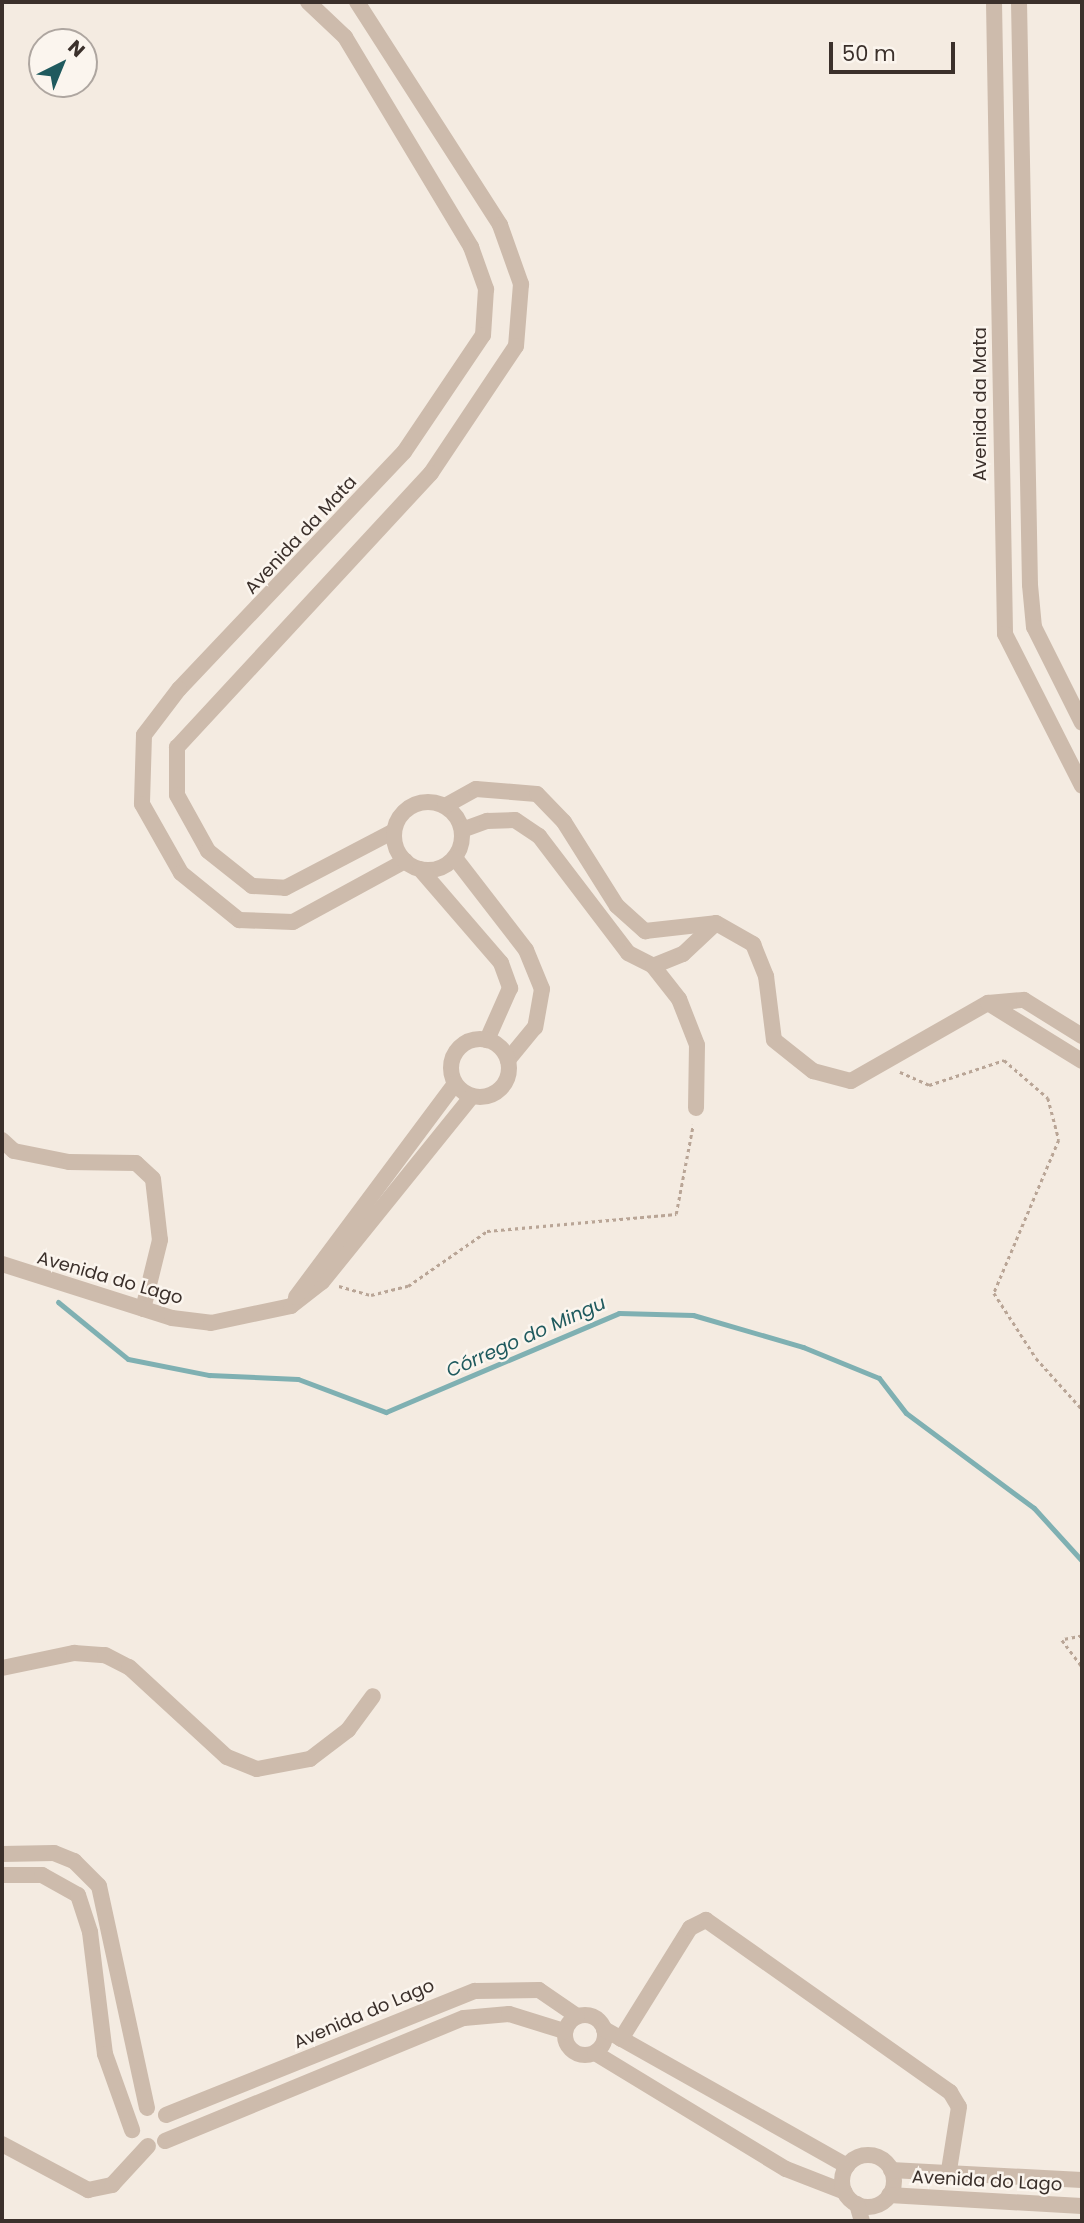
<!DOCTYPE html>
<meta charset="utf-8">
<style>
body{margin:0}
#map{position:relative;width:1084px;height:2223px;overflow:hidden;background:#f4ebe1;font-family:Poppins,sans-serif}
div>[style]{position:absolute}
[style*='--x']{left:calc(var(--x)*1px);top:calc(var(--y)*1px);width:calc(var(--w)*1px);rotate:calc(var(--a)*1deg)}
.stream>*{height:5px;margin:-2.5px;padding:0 2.5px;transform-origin:2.5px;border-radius:2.5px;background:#7fb0b2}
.path>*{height:2.5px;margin-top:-1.25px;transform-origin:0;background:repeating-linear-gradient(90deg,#b9a596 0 3.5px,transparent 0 7px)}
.minor>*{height:16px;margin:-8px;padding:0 8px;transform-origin:8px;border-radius:8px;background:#cdbbac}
.minor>.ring{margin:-8px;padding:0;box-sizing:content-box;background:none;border:16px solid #cdbbac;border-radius:50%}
span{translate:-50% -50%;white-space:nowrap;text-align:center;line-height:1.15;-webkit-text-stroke:5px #fbf5ee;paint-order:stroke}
.street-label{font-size:18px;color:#3b302b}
.water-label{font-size:19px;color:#1f5a5e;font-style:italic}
.frame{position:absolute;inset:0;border:4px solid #3b302b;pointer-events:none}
.north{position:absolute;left:28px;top:28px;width:70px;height:70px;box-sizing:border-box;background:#fbf5ee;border:2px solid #aea6a0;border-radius:50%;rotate:43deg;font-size:19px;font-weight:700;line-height:28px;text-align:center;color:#3b302b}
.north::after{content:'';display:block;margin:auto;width:24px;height:32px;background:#1f5a5e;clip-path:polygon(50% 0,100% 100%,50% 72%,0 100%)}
.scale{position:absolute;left:829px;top:42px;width:126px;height:32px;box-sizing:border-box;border:4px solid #3b302b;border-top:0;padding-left:9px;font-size:21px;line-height:24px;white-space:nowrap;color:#3b302b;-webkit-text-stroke:5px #fbf5ee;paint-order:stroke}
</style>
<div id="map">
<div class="stream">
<i style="--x:58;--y:1302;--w:90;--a:39.2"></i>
<i style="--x:128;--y:1359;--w:83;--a:11.2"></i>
<i style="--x:209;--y:1375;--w:89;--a:2.6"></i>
<i style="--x:298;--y:1379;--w:94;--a:20.6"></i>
<i style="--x:386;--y:1412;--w:253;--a:-23"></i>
<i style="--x:619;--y:1313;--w:74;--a:1.5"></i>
<i style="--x:693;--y:1315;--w:115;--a:16.2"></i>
<i style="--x:803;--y:1347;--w:82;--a:22.2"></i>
<i style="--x:879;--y:1378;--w:44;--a:52.4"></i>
<i style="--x:906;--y:1413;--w:159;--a:36.6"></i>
<i style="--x:1034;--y:1508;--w:72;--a:47.8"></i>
</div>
<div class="path">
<i style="--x:900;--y:1072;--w:32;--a:24"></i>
<i style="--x:929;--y:1085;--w:79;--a:-18.4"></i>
<i style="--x:1004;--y:1060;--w:58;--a:40.8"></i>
<i style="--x:1048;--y:1098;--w:43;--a:75.3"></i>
<i style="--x:1059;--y:1140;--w:166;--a:113"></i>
<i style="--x:994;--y:1293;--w:77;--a:57.1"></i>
<i style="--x:1036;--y:1358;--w:69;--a:48"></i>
<i style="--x:339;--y:1286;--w:33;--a:16"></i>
<i style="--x:371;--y:1295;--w:38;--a:-14"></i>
<i style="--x:408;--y:1286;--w:96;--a:-34.8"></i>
<i style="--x:487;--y:1231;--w:190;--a:-5.1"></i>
<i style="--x:676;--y:1214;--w:91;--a:-79.2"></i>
<i style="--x:1082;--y:1636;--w:20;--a:169"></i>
<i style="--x:1062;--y:1640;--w:34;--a:53"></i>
</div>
<div class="minor">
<i style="--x:308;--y:2;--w:51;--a:43.4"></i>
<i style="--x:345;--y:37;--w:245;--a:59"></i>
<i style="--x:471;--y:247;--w:45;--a:70.3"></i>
<i style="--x:486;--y:289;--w:46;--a:93.7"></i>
<i style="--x:483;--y:335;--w:141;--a:124"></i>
<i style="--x:404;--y:452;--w:327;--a:133.5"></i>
<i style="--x:179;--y:689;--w:58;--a:127.3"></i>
<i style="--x:144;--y:735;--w:69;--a:91.7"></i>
<i style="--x:142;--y:804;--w:79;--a:60.5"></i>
<i style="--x:181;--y:873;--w:75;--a:39"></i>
<i style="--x:239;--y:920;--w:54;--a:2.1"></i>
<i style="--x:293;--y:922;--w:128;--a:-28.6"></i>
<i style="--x:357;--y:2;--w:265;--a:57.3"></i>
<i style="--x:500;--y:225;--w:63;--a:70.4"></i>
<i style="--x:521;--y:284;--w:62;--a:94.6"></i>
<i style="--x:516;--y:346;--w:153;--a:123.8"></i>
<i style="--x:431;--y:473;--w:374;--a:132.8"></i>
<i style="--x:177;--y:747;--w:48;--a:90"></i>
<i style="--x:177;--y:795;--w:64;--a:61"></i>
<i style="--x:208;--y:851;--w:56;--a:38.5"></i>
<i style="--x:252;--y:886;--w:33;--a:3"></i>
<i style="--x:285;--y:888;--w:123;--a:-27.6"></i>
<i style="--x:994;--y:2;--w:632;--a:89"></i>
<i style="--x:1005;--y:634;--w:170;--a:63.1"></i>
<i style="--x:1019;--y:2;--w:583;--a:88.92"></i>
<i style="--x:1030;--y:585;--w:42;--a:84.6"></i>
<i style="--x:1034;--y:627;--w:107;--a:63.4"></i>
<i class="ring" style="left:394px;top:802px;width:52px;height:52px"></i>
<i style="--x:445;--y:806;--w:35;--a:-29"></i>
<i style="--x:476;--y:789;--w:61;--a:4.7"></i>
<i style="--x:537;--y:794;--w:39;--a:46"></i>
<i style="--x:564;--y:822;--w:99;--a:57.8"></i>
<i style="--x:617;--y:906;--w:38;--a:42"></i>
<i style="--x:645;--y:931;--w:71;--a:-6.4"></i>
<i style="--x:716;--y:923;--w:43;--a:29.6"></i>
<i style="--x:753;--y:944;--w:35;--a:68"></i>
<i style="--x:766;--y:976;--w:64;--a:82.9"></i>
<i style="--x:774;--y:1040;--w:50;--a:38.5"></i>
<i style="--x:813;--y:1071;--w:39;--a:15"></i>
<i style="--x:851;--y:1081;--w:158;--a:-29.7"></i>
<i style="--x:988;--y:1003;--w:36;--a:-5"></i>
<i style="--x:1024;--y:1000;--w:68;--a:31.8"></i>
<i style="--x:462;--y:830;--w:27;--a:-20"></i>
<i style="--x:487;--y:821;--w:28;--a:-2"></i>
<i style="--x:515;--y:820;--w:29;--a:34"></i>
<i style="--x:539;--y:836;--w:147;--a:52.7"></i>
<i style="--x:628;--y:953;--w:28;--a:27"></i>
<i style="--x:653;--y:966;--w:32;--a:-22"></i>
<i style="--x:683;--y:954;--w:45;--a:-43.2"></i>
<i style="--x:455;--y:858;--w:116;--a:52.3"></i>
<i style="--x:526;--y:950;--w:42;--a:67.7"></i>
<i style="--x:542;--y:989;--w:39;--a:100"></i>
<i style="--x:535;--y:1027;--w:43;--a:129.3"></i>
<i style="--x:420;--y:869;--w:124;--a:49.2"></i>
<i style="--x:501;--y:963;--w:27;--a:70"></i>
<i style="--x:510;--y:988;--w:57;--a:113.9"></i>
<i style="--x:653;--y:966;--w:42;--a:51.8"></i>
<i style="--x:679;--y:999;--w:49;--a:68.6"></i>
<i style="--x:697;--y:1045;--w:63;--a:90.9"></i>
<i style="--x:988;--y:1003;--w:110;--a:31.7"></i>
<i class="ring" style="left:451px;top:1039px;width:42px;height:42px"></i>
<i style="--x:2;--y:1140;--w:16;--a:43"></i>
<i style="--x:14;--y:1151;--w:56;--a:11.3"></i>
<i style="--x:69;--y:1162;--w:67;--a:0.9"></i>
<i style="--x:136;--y:1163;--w:23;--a:43"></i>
<i style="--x:153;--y:1179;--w:61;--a:83.5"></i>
<i style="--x:160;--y:1240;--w:71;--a:103.8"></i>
<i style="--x:2;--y:1264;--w:178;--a:17.6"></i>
<i style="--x:172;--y:1318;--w:39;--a:7"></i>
<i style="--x:211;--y:1323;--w:82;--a:-12"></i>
<i style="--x:291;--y:1306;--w:39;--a:-38"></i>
<i style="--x:322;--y:1282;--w:239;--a:-51.1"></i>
<i style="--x:296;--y:1297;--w:266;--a:-53.3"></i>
<i style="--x:2;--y:1668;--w:74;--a:-11.8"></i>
<i style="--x:74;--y:1653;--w:31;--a:4"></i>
<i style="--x:105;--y:1655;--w:27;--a:27"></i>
<i style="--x:129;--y:1667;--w:133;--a:42.6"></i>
<i style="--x:227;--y:1757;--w:32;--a:22"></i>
<i style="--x:257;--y:1769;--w:54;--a:-10.7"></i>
<i style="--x:310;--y:1759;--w:48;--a:-37.3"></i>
<i style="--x:348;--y:1730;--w:42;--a:-53.7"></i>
<i style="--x:2;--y:1854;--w:52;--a:-1.1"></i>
<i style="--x:54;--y:1853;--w:22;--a:22"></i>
<i style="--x:74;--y:1861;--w:35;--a:45"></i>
<i style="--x:99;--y:1886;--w:227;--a:77.8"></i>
<i style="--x:2;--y:1875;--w:40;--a:0"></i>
<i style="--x:42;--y:1875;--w:41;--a:29.1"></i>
<i style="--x:78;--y:1895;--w:39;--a:72"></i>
<i style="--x:90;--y:1932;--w:123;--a:83"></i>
<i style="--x:105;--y:2054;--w:81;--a:70.4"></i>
<i class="ring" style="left:565px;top:2015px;width:24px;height:24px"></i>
<i style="--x:604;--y:2029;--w:279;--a:29.4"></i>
<i style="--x:621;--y:2039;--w:131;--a:-58.1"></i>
<i style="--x:690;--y:1928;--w:18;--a:-27"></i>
<i style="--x:706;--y:1920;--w:299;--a:35.2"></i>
<i style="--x:950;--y:2092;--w:17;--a:59"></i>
<i style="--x:959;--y:2107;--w:64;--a:99"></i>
<i style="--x:595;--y:2053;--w:223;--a:31.3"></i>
<i style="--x:786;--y:2169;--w:63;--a:21.3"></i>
<i style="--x:166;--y:2115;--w:333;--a:-21.9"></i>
<i style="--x:475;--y:1991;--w:64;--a:-0.9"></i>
<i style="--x:539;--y:1990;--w:46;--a:34.4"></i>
<i style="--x:165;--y:2141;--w:323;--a:-22.4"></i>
<i style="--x:464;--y:2018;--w:45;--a:-5.1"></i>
<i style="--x:509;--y:2014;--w:58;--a:17.2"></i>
<i style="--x:2;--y:2144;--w:98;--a:28.1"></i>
<i style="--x:88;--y:2190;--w:25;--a:-12"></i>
<i style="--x:112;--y:2185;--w:53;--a:-47.3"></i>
<i class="ring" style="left:842px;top:2155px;width:36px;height:36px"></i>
<i style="--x:891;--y:2170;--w:191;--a:3"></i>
<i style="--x:889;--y:2195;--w:193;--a:3.3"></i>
<i style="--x:857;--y:2204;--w:18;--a:74"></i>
</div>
<div class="street-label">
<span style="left:980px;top:404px;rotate:-90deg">Avenida da Mata</span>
<span style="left:301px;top:535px;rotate:-47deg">Avenida da Mata</span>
<span style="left:110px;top:1278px;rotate:16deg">Avenida do Lago</span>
<span style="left:364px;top:2014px;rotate:-23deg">Avenida do Lago</span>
<span style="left:987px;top:2181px;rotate:3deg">Avenida do Lago</span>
</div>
<div class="water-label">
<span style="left:526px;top:1337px;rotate:-24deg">Córrego do Mingu</span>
</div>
<div class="frame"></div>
<div class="north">N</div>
<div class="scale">50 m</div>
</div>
